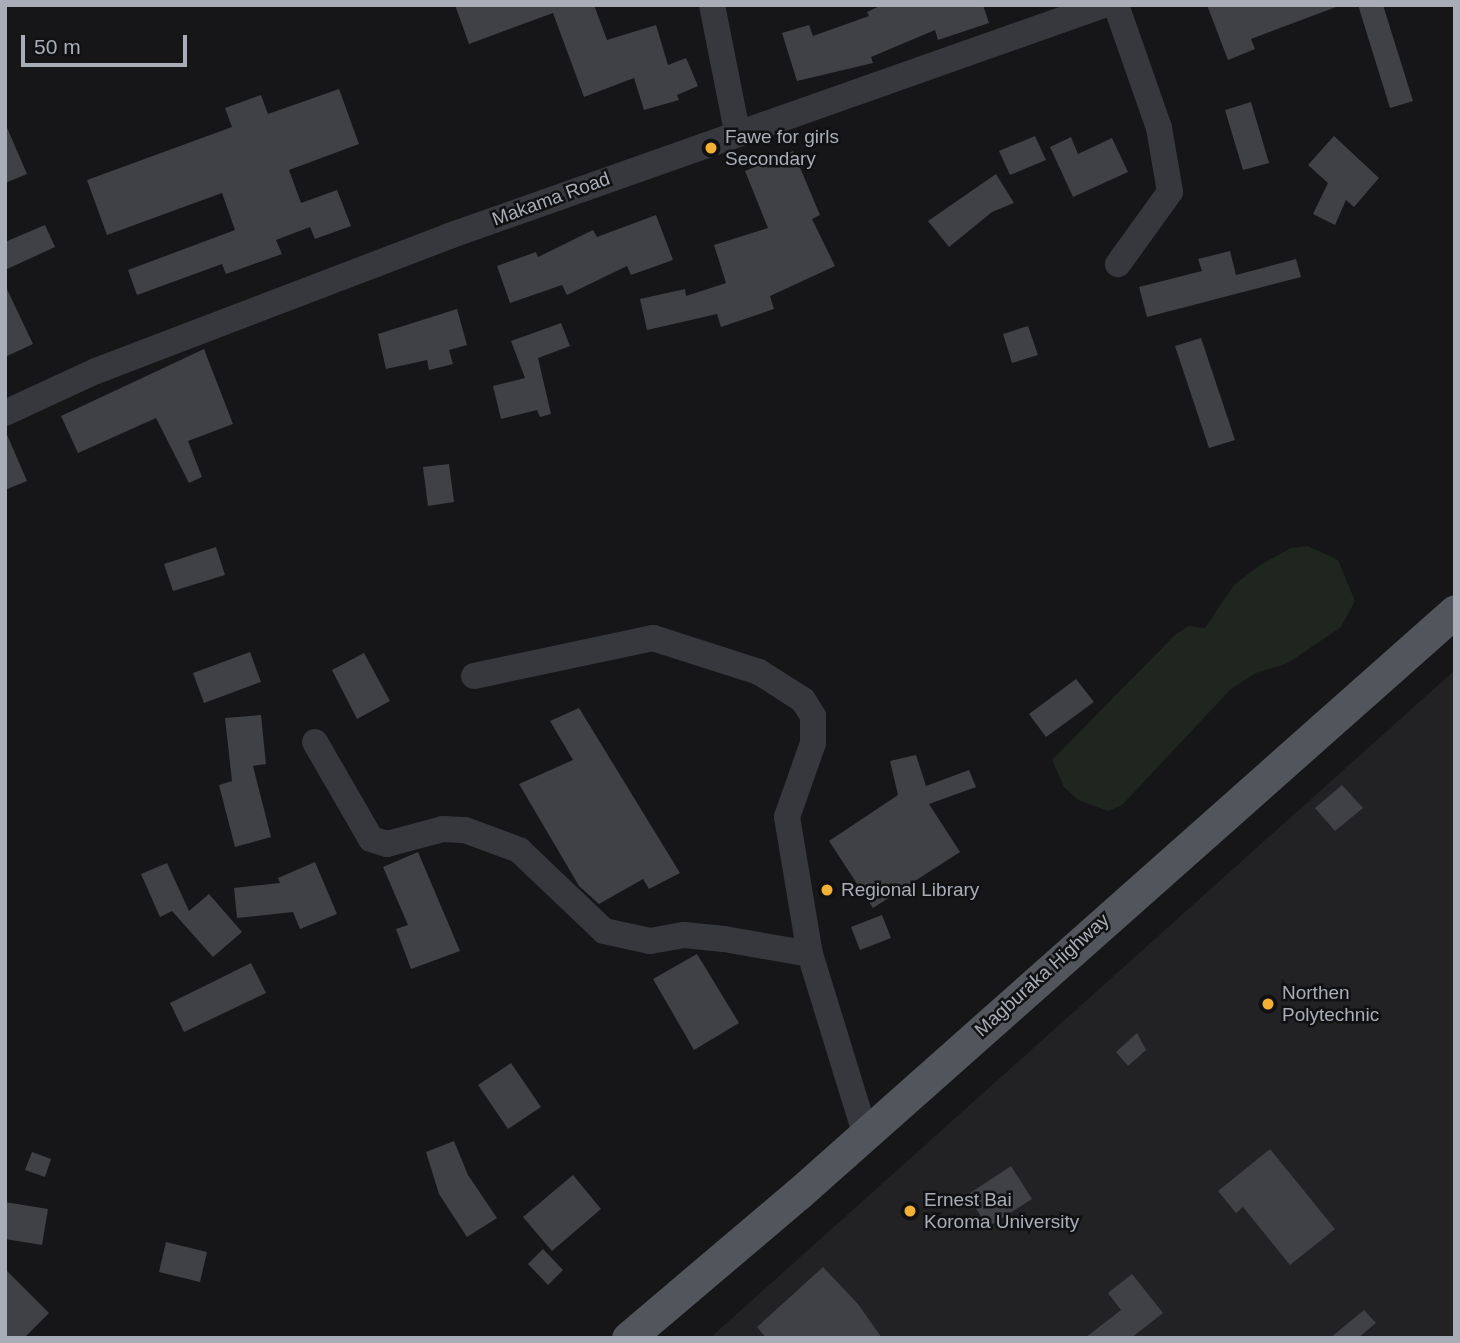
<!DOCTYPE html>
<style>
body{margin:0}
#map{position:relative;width:1460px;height:1343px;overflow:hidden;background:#161618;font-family:Arial,sans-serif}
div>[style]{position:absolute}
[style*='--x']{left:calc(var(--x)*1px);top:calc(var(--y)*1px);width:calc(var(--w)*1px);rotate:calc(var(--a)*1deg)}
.built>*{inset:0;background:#222225}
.green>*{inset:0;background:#1e261f}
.building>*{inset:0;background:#404145}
.minor>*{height:26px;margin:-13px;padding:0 13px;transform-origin:13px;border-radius:13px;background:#37383d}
.major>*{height:33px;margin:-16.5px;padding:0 16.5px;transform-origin:16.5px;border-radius:16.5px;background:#53555c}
.dots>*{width:19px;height:19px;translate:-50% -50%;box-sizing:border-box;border:4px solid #111113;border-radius:50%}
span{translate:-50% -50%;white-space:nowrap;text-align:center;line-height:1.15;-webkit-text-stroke:5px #111113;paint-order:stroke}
.poi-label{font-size:19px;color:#a8adb8}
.left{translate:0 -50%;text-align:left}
.street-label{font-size:19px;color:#a8adb8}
.frame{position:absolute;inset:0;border:7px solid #a8adb8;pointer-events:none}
.scale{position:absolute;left:21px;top:35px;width:166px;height:32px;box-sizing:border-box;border:4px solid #a8adb8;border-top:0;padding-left:9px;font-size:21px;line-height:24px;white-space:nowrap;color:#a8adb8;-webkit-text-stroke:5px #111113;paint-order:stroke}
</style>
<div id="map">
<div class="built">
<i style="clip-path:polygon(1455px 670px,1455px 1338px,710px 1338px)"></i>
</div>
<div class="green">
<i style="clip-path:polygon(1308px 546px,1338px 560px,1355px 601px,1341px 627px,1288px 663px,1256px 673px,1231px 689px,1122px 805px,1108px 811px,1078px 800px,1064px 787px,1052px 760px,1175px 635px,1189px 626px,1205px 628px,1234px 585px,1260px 565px,1291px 548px)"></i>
</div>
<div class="building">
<i style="clip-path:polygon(455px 5px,594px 5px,607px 40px,656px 25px,668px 65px,686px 58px,698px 86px,677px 95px,679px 100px,644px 110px,634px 78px,584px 97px,553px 13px,469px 44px)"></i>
<i style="clip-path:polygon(882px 5px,983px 5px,989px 23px,938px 40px,935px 30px,871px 57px,873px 63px,797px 81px,782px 33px,809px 25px,813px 36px,869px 16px,867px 12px)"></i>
<i style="clip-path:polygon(1207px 5px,1336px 5px,1336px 7px,1251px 39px,1255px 49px,1228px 60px)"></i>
<i style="clip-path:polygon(1358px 5px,1383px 5px,1413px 101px,1390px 108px)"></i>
<i style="clip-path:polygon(339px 89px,359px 144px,289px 170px,301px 203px,337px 190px,351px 226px,315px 239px,310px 227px,276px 240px,282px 254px,226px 274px,222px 264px,137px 295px,128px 270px,235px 230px,222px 193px,107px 235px,87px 180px,232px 127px,225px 108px,261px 95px,268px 114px)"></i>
<i style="clip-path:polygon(1251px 102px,1269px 163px,1243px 170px,1225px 110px)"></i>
<i style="clip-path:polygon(5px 123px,27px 174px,5px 183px)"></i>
<i style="clip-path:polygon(1035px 136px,1046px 160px,1010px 175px,999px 151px)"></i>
<i style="clip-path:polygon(1334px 136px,1379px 178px,1354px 207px,1346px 200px,1335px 225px,1313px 214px,1328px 183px,1308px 165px)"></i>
<i style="clip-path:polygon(1071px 137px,1078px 154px,1112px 138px,1128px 172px,1073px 197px,1050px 147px)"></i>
<i style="clip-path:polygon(793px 151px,820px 215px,812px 219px,835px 266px,770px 296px,774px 309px,721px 327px,717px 314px,647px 330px,640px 299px,685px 289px,686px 296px,726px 283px,714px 245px,768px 228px,745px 171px)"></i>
<i style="clip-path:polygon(996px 174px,1014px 203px,992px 212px,949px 247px,928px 221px)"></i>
<i style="clip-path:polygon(656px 215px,673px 260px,631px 275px,627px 266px,567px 295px,562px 285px,510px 303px,497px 266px,536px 252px,538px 257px,593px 230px,597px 237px)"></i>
<i style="clip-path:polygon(45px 225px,55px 247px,5px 270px,5px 242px)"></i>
<i style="clip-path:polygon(1230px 251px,1236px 275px,1296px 259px,1301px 277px,1147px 317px,1139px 287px,1202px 271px,1198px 259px)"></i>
<i style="clip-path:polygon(5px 285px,33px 344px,5px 357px)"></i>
<i style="clip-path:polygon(457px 309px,467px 345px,449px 350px,453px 364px,429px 370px,427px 360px,386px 369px,378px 334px)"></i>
<i style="clip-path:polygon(561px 323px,570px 346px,538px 358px,551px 414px,540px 417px,537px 410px,501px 419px,493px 386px,525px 378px,511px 341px)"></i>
<i style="clip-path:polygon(1028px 326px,1038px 355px,1012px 363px,1003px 334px)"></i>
<i style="clip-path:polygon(1201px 338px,1235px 440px,1209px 448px,1175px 346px)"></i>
<i style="clip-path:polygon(204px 349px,233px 424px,188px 441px,202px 477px,189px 483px,156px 418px,78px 453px,61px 416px)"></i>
<i style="clip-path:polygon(5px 430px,27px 481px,5px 490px)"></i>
<i style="clip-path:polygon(449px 464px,454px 502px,428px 506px,423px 467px)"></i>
<i style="clip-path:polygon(216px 547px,225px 575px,173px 591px,164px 564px)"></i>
<i style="clip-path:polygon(250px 652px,261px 682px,204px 703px,193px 673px)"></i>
<i style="clip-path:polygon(364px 653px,390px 701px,357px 719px,332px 670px)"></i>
<i style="clip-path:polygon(1076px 679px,1094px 702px,1046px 737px,1029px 714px)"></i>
<i style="clip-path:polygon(579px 708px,680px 873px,649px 889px,643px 879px,599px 904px,579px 886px,519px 784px,573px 760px,550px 721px)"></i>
<i style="clip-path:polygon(261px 715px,266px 764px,253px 766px,271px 837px,235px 847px,219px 785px,232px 781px,225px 718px)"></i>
<i style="clip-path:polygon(916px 755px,926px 786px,969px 770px,976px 787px,929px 804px,960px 852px,873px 908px,829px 841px,898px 795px,890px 761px)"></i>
<i style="clip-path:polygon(1342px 785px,1363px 808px,1335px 831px,1315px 808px)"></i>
<i style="clip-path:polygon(418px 852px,460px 951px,411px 969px,396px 929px,408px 925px,383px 867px)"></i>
<i style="clip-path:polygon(315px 862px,337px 914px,300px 929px,293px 912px,237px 918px,234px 888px,280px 883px,278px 878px)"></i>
<i style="clip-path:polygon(167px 863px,189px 911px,209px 894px,242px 932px,213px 957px,172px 911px,160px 917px,141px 874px)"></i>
<i style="clip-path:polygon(882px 915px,891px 938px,860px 950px,851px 927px)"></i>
<i style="clip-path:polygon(697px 954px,739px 1023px,694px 1050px,653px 979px)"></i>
<i style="clip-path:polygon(251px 963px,266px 993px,184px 1032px,170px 1003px)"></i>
<i style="clip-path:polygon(1137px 1033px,1146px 1050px,1128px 1066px,1116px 1052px)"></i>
<i style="clip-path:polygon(511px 1063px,541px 1107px,508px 1129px,478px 1085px)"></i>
<i style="clip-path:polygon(454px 1141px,468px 1175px,497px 1218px,467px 1237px,439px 1194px,426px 1152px)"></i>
<i style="clip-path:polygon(1270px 1149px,1335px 1229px,1290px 1265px,1243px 1207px,1236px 1213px,1218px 1191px)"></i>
<i style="clip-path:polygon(32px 1152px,51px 1159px,45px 1177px,25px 1170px)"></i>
<i style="clip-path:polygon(1011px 1166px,1032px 1199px,988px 1227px,967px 1195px)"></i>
<i style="clip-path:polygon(573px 1175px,601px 1209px,552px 1251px,523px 1217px)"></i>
<i style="clip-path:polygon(5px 1202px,48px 1209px,42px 1245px,5px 1239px)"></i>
<i style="clip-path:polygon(166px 1242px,207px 1252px,200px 1282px,159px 1272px)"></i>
<i style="clip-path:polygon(543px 1249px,563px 1270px,548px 1285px,528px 1264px)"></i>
<i style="clip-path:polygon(823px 1267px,858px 1304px,882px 1338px,766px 1338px,757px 1327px)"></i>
<i style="clip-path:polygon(5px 1269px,49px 1313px,24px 1338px,5px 1338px)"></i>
<i style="clip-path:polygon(1132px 1274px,1163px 1313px,1131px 1338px,1085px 1338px,1121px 1310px,1108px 1293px)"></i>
<i style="clip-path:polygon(1364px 1310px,1376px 1323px,1358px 1338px,1330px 1338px)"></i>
</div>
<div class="minor">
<i style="--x:712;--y:5;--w:128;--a:78.8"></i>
<i style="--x:1116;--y:5;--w:130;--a:70.7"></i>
<i style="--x:1159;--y:128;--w:65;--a:80.2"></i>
<i style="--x:1170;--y:192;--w:89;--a:125.8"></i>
<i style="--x:5;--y:413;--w:100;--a:-24.8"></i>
<i style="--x:96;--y:371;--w:378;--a:-20.9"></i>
<i style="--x:449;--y:236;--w:695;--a:-19.43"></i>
<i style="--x:474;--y:676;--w:183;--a:-12"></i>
<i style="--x:653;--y:638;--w:111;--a:17.8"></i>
<i style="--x:759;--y:672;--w:52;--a:32.5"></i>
<i style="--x:803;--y:700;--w:19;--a:58"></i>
<i style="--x:813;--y:716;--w:27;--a:90"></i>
<i style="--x:813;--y:743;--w:78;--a:109.4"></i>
<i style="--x:787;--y:817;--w:139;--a:80.5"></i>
<i style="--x:810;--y:954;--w:187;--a:72.9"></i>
<i style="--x:315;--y:742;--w:112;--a:60"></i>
<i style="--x:371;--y:839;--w:17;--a:17"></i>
<i style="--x:387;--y:844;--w:58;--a:-15"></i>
<i style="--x:443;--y:829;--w:22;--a:3"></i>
<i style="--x:465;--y:830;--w:58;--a:20.3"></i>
<i style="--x:519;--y:850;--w:117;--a:43.6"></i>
<i style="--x:604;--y:931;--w:47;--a:12.3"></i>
<i style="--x:650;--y:941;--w:35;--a:-10"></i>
<i style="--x:684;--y:935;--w:40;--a:5.7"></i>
<i style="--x:724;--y:939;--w:87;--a:9.9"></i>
</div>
<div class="major">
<i style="--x:628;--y:1338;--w:223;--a:-40.3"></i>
<i style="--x:798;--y:1194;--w:878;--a:-41.58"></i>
</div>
<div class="dots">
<i style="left:711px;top:148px;background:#f2b134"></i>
<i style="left:827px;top:890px;background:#f2b134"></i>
<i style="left:1268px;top:1004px;background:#f2b134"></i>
<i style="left:910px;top:1211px;background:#f2b134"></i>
</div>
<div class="poi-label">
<span class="left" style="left:725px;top:148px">Fawe for girls<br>Secondary</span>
<span class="left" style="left:841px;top:890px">Regional Library</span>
<span class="left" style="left:1282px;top:1004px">Northen<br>Polytechnic</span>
<span class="left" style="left:924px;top:1211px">Ernest Bai<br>Koroma University</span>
</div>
<div class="street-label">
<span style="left:551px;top:199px;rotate:-20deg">Makama Road</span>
<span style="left:1042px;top:975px;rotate:-42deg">Magburaka Highway</span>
</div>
<div class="frame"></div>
<div class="scale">50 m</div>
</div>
